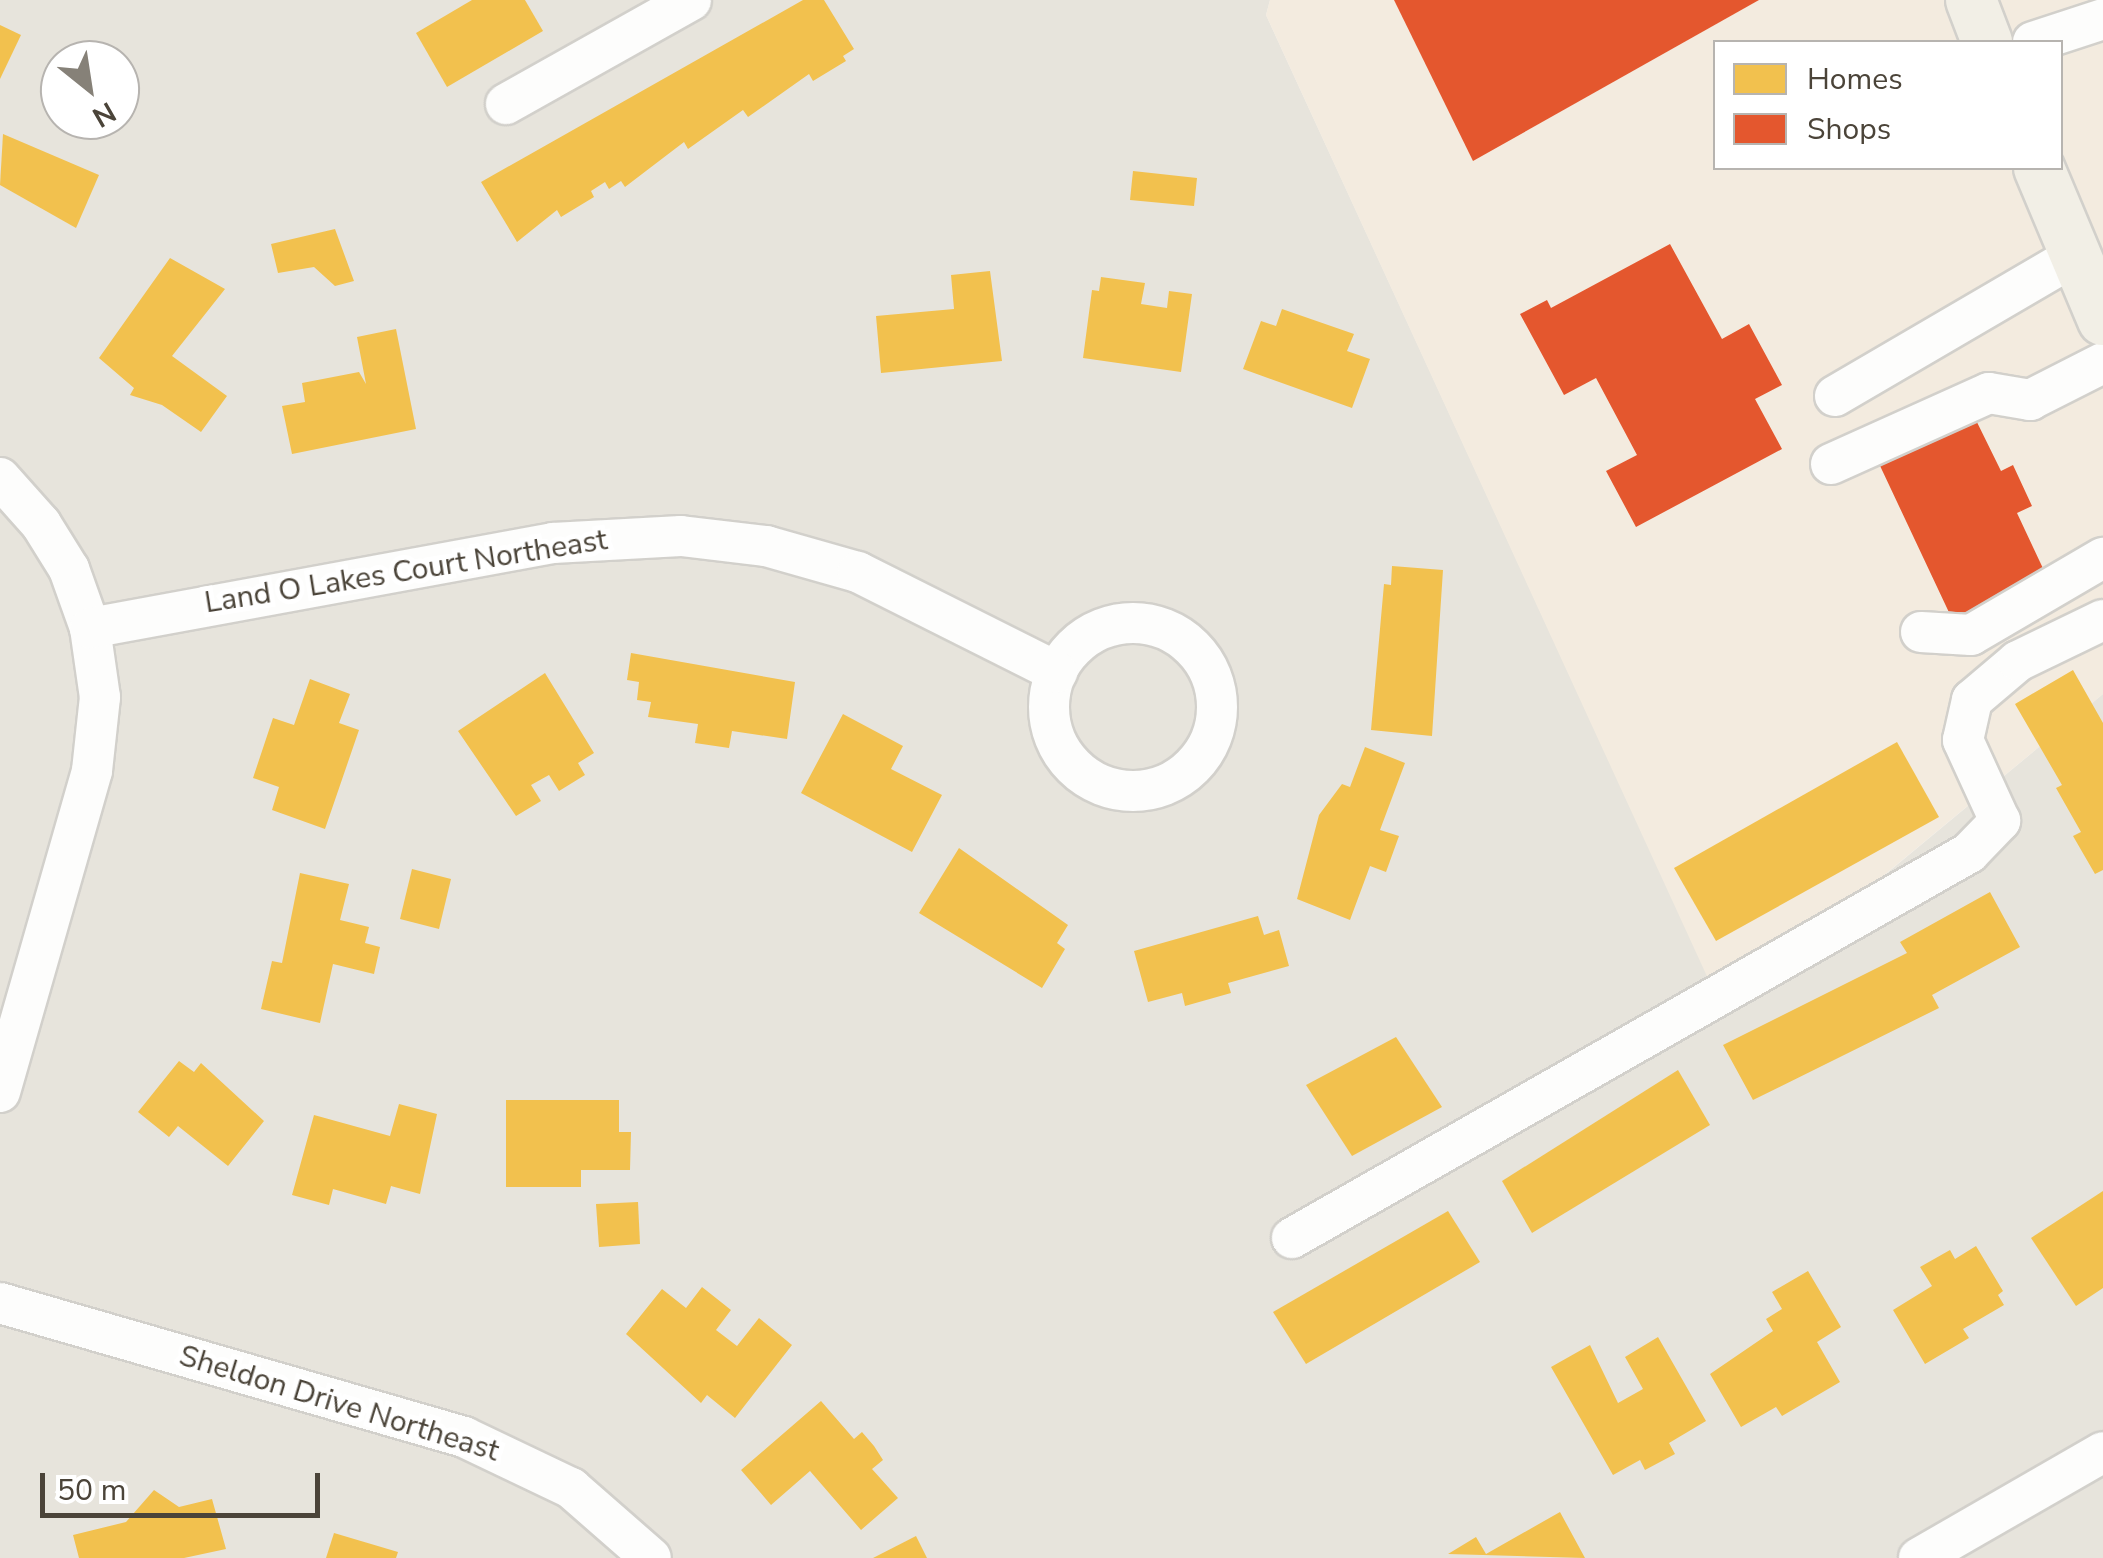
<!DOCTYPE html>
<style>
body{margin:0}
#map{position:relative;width:2103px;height:1558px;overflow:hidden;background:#f4f2ee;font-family:"Nunito Sans",sans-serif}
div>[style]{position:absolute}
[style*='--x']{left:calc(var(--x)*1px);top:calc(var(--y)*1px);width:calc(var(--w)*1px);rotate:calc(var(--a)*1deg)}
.residential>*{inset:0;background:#e7e4dc}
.commercial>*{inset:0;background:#f3ebdf}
.homes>*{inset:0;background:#f2c14e}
.shops>*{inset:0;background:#e4572e}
.roads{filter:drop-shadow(2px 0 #d2d0cb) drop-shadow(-2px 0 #d2d0cb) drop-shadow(0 2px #d2d0cb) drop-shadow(0 -2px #d2d0cb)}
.minor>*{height:40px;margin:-20px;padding:0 20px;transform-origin:20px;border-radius:20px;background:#fdfdfc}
.minor>.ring{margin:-20px;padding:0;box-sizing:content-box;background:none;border:40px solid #fdfdfc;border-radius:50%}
.major>*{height:50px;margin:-25px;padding:0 25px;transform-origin:25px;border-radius:25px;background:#f2efe6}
span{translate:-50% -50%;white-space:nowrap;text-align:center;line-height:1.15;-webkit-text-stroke:10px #fff;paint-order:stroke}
.street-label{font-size:30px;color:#4b4439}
.legend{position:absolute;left:1713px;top:40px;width:350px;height:130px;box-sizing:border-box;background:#fff;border:2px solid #b7b4b0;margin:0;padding:12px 18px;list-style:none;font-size:30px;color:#4b4439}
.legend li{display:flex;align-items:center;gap:20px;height:50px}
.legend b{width:50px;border:2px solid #b7b4b0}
.north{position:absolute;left:40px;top:40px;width:100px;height:100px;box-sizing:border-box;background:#fff;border:2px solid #b7b4b0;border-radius:50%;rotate:150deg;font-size:28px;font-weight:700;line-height:40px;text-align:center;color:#4b4439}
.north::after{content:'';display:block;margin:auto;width:35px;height:45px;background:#868178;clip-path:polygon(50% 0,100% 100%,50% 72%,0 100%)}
.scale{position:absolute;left:40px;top:1473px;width:280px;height:45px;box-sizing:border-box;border:5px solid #4b4439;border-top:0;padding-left:12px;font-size:30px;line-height:35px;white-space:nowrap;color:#4b4439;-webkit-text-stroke:8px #fff;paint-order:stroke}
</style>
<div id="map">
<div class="residential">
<i style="clip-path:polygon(evenodd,0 0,1270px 0,1266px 15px,1723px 1009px,2103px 694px,2103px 1558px,0 1558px,0 0,60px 60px,120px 60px,120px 120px,60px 120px,60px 60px)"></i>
</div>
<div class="commercial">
<i style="clip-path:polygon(evenodd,1270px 0,2103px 0,2103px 694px,1722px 1009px,1266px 15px,1270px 0,1716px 42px,2060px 42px,2060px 168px,1716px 168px,1716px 42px)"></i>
</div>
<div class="homes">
<i style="clip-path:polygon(472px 0,525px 0,543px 31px,447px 87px,416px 33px)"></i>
<i style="clip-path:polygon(803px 0,824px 0,854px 49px,843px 56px,846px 61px,813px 81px,809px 74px,748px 117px,743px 110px,688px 149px,684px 142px,625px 187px,621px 181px,609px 189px,605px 182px,591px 191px,594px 197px,561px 217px,557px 210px,517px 242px,481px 182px)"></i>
<i style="clip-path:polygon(0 25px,21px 35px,0 79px)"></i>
<i style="clip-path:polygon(3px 134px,99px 175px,76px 228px,0 185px)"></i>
<i style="clip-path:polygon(1133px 171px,1197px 178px,1194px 206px,1130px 200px)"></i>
<i style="clip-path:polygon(335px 229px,354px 281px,335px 286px,314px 267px,278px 273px,271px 244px)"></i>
<i style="clip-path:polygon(170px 258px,225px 289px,172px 356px,227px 396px,201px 432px,162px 405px,130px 395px,134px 388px,99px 358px)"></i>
<i style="clip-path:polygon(990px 271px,1002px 361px,881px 373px,876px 316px,954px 309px,951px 275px)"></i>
<i style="clip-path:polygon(1101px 277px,1145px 283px,1141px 304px,1167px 308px,1169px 291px,1192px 294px,1181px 372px,1083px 358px,1092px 290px,1099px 291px)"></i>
<i style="clip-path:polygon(1282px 309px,1354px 334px,1347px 351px,1370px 359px,1352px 408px,1243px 369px,1261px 321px,1276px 326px)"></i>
<i style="clip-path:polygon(396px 329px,416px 429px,292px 454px,282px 406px,305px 402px,302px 383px,359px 372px,366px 384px,357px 337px)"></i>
<i style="clip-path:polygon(1392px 566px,1443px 570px,1432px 736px,1371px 730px,1384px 584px,1391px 585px)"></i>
<i style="clip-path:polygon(631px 653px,795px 682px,787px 739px,732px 731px,729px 748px,695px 743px,698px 724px,648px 717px,651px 702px,637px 700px,639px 682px,627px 680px)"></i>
<i style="clip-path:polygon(2073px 670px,2103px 723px,2103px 870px,2095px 874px,2073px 836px,2081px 832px,2056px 788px,2062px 785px,2015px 704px)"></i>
<i style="clip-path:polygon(545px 673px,594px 753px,578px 763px,585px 775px,559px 791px,549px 775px,531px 785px,541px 801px,516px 816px,458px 731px)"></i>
<i style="clip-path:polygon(310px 679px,350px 694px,339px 723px,359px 730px,325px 829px,272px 810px,279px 787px,253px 778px,273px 718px,294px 725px)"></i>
<i style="clip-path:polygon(843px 714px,903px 746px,891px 769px,942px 795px,912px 852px,801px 793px)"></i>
<i style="clip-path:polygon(1897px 742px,1939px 817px,1716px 941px,1674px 868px)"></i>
<i style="clip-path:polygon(1365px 747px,1405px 763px,1380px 830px,1399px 836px,1386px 872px,1370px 866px,1350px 920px,1297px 899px,1319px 815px,1342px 784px,1350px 787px)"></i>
<i style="clip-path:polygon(959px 848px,1068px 925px,1057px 943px,1065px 949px,1042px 988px,919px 913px)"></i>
<i style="clip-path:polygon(412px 869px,451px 879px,439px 929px,400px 919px)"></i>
<i style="clip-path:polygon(300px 873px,349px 884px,340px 920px,369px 927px,365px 943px,380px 947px,374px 974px,333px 964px,320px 1023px,261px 1009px,272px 961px,282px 963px)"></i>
<i style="clip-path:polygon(1990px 892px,2020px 947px,1932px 995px,1939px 1008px,1753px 1100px,1723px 1045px,1907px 953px,1900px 942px)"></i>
<i style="clip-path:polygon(1258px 916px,1264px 935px,1279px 930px,1289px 966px,1228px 983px,1231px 993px,1185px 1006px,1182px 993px,1148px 1002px,1134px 951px)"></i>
<i style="clip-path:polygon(1396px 1037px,1442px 1107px,1352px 1156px,1306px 1085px)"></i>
<i style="clip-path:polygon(179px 1061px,194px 1072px,201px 1063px,264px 1121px,228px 1166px,178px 1126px,169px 1137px,138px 1112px)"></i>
<i style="clip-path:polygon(1678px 1070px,1710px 1125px,1532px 1233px,1502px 1181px)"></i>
<i style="clip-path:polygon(506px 1100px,619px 1100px,619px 1132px,631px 1132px,630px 1170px,581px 1170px,581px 1187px,506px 1187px)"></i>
<i style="clip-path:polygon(399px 1104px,437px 1114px,420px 1194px,391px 1186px,386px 1204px,333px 1189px,329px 1205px,292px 1195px,314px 1115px,390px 1136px)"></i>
<i style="clip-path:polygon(2103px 1191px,2103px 1288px,2076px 1306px,2031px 1238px)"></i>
<i style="clip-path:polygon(638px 1202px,640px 1244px,599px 1247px,596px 1204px)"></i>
<i style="clip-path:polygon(1448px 1211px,1480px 1262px,1306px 1364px,1273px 1312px)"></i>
<i style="clip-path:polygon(1976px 1246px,2003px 1291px,1998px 1295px,2004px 1305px,1963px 1329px,1969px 1338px,1925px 1364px,1893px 1310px,1932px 1286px,1920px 1267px,1950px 1250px,1955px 1259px)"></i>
<i style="clip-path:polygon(1808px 1271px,1841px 1327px,1817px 1342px,1840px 1382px,1782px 1416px,1776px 1407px,1741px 1427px,1710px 1374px,1773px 1331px,1766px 1319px,1782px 1309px,1772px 1292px)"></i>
<i style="clip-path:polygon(702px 1287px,731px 1310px,716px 1330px,737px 1346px,759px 1318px,792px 1345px,735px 1418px,707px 1395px,701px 1403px,626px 1334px,662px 1289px,686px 1308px)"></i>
<i style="clip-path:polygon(1658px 1337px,1706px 1421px,1669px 1443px,1675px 1454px,1645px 1470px,1640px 1460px,1613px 1475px,1551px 1367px,1590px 1345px,1618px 1403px,1643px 1389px,1625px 1357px)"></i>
<i style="clip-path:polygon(821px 1401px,854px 1439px,862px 1432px,874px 1446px,883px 1460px,872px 1469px,898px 1498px,861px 1530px,810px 1471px,771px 1505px,741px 1470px)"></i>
<i style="clip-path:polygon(154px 1490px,179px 1507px,212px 1499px,226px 1549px,184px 1558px,79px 1558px,73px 1535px,126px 1522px)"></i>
<i style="clip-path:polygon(1560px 1512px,1585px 1558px,1448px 1554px,1476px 1537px,1486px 1554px)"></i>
<i style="clip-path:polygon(334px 1533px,398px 1552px,396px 1558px,326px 1558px)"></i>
<i style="clip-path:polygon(916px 1536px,927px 1558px,873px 1558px)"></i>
</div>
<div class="shops">
<i style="clip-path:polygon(1394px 0,1759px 0,1473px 161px)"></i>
<i style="clip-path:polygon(1670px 244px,1722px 339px,1749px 324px,1782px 385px,1755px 399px,1782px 449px,1636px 527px,1606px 471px,1637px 455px,1596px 378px,1564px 395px,1520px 314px,1547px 300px,1551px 308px)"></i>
<i style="clip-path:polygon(1970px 408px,2001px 471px,2013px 465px,2032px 506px,2017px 513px,2048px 579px,1954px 623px,1874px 453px)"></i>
</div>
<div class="roads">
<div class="minor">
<i style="--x:2033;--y:42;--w:74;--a:-18.2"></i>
<i style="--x:506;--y:104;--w:212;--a:-29.3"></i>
<i style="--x:1835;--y:396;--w:279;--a:-30.3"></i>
<i style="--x:1831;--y:464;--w:173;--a:-24.2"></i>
<i style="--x:1989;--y:393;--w:42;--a:9.7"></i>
<i style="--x:2030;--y:400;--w:82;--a:-26.9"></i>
<i style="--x:0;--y:478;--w:62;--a:48.3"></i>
<i style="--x:41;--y:524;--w:53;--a:58.1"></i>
<i style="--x:69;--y:569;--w:63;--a:70.4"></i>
<i style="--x:90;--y:628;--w:70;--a:81.8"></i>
<i style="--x:100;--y:697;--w:74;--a:96.2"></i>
<i style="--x:92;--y:771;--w:334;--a:106"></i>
<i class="ring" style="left:1049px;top:623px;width:128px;height:128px"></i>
<i style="--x:90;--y:628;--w:471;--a:-10.4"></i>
<i style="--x:553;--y:543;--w:128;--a:-3.1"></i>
<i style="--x:681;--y:536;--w:86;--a:6.7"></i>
<i style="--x:766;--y:546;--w:96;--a:15.8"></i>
<i style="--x:858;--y:572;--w:223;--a:26.7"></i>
<i style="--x:1921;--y:632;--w:50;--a:3.4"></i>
<i style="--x:1971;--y:635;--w:153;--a:-30.3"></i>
<i style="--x:1292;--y:1238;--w:779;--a:-29.63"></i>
<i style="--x:1969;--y:853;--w:45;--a:-45.9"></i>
<i style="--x:2000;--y:821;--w:89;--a:-114.6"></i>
<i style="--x:1963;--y:740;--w:41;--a:-77.3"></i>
<i style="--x:1972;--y:700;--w:60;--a:-40.3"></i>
<i style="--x:2018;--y:661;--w:94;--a:-25.8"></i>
<i style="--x:0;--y:1303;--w:483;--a:16.1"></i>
<i style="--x:464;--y:1437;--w:119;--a:25.5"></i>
<i style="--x:571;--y:1488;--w:106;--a:41.2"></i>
<i style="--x:1919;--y:1558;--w:212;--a:-29.9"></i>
</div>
<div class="major">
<i style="--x:1971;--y:0;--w:45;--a:69.1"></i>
<i style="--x:2039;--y:168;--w:165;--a:67.2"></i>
</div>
</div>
<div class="street-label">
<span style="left:406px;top:572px;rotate:-9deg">Land O Lakes Court Northeast</span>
<span style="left:339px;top:1404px;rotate:17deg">Sheldon Drive Northeast</span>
</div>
<ul class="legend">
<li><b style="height:28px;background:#f2c14e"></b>Homes</li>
<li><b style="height:28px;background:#e4572e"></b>Shops</li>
</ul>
<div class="north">N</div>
<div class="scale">50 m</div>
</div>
